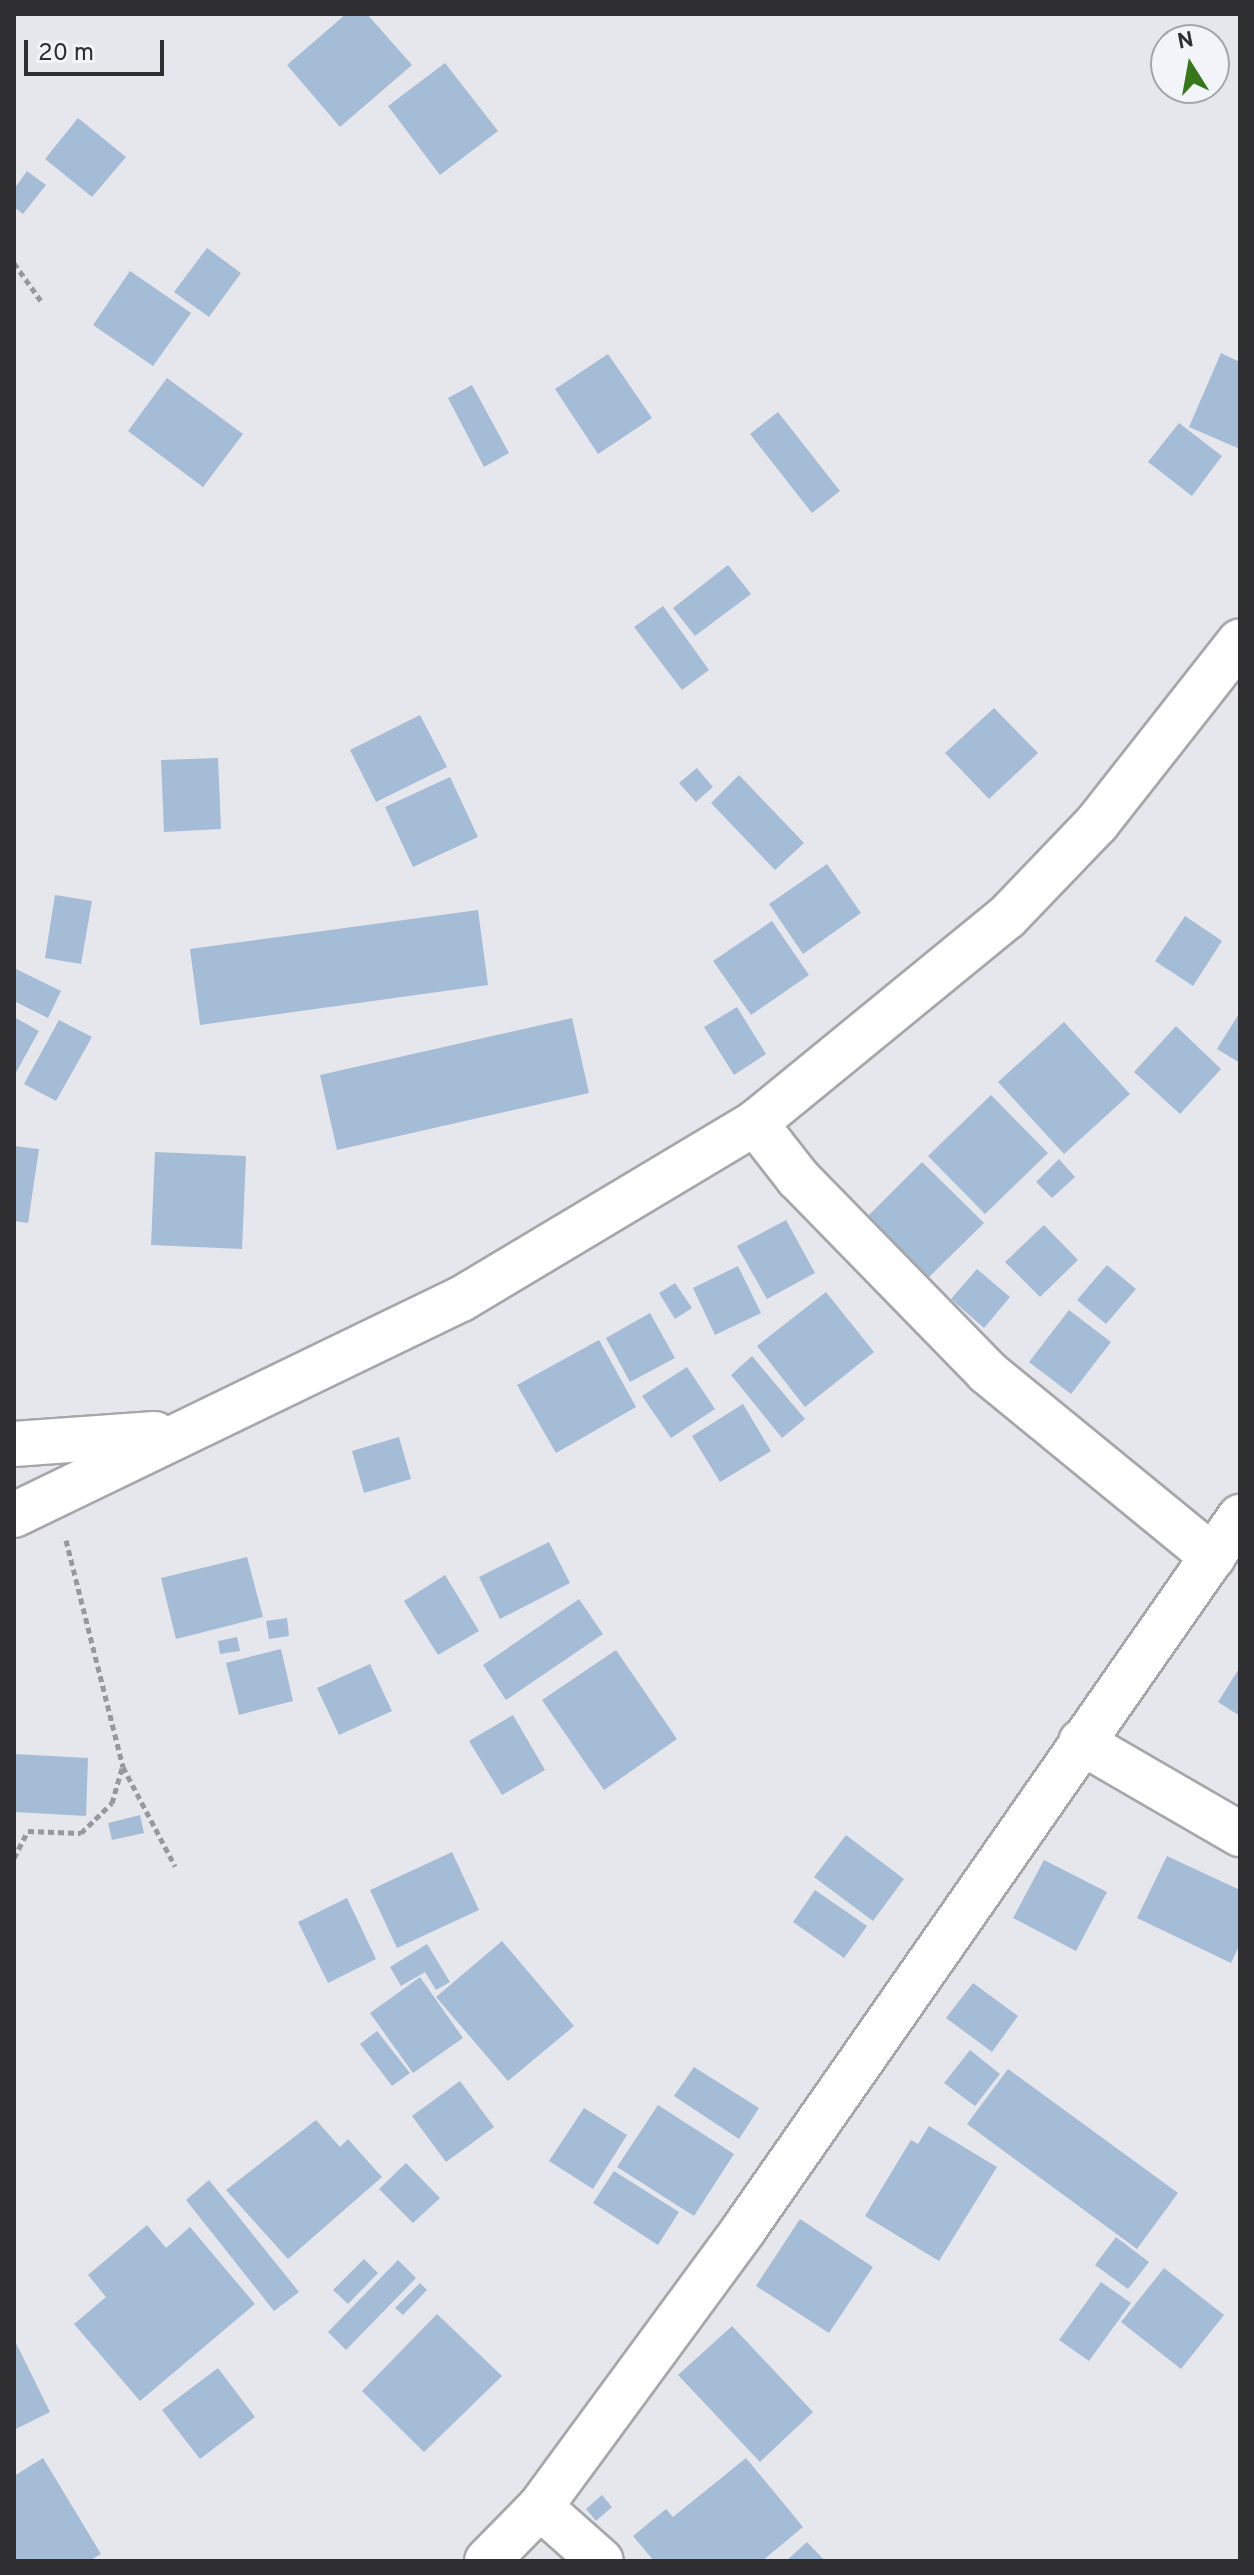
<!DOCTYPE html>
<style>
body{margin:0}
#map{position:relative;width:1254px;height:2575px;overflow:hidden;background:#e6e7ec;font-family:Overpass,sans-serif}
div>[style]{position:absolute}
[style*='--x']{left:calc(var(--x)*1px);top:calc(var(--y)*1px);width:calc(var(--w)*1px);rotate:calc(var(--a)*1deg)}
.building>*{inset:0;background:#a5bcd7}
.path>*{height:5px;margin-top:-2.5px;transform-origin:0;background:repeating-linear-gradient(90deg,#98989c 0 6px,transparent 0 10px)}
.roads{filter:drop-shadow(2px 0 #a6a6ab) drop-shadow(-2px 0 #a6a6ab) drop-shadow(0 2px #a6a6ab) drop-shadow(0 -2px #a6a6ab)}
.minor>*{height:44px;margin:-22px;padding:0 22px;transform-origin:22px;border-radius:22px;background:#fff}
span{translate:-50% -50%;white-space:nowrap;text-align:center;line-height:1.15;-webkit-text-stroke:6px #f3f4f9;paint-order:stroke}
.frame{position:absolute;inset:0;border:16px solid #2f2f31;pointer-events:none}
.north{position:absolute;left:1150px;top:24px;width:80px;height:80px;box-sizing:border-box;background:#f3f4f9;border:2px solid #a5a5a9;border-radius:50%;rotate:349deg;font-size:22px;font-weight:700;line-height:32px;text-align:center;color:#2f2f31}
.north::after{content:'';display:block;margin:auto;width:28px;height:36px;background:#367819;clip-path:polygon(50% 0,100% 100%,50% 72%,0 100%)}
.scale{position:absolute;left:24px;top:40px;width:140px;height:36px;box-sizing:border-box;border:4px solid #2f2f31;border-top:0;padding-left:10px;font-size:24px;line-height:28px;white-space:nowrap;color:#2f2f31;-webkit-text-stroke:6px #f3f4f9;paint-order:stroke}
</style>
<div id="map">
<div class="building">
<i style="clip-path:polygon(346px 14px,367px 14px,412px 65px,340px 127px,287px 65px)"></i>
<i style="clip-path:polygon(445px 63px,498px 131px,440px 175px,388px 106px)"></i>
<i style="clip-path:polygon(78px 118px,126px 157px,92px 197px,45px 159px)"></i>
<i style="clip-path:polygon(27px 171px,46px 185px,23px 214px,14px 207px,14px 189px)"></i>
<i style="clip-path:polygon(207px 248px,241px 273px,209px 317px,174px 292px)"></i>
<i style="clip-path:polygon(130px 271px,191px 313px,153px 366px,93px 325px)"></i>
<i style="clip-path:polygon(1221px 353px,1240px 362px,1240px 449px,1189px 427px)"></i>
<i style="clip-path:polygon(608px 354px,652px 418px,598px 454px,555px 389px)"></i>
<i style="clip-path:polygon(167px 378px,243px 434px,203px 487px,128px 431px)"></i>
<i style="clip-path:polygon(472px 385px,509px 453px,484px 467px,448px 398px)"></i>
<i style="clip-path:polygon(778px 412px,840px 491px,812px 513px,750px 434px)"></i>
<i style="clip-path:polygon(1179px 423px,1222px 456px,1192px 496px,1148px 462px)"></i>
<i style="clip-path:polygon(728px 565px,751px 594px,695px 636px,673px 608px)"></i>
<i style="clip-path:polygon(663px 606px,709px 670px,682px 690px,634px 627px)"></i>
<i style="clip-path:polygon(994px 708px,1038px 753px,989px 799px,945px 753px)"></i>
<i style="clip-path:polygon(420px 715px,447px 767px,376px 802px,350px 750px)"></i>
<i style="clip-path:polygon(218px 758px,221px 829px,164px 832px,161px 760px)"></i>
<i style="clip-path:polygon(697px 768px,713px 787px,696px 802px,679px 783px)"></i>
<i style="clip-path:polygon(739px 775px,804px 843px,775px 870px,711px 803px)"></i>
<i style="clip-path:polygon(450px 777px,478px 837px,413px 867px,385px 807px)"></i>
<i style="clip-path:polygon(827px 864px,861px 913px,803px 954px,769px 904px)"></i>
<i style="clip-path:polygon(55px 895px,92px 901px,81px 964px,45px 958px)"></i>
<i style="clip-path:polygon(478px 910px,488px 985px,200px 1025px,190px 949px)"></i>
<i style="clip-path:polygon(1185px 916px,1222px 941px,1193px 986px,1155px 961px)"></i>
<i style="clip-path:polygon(772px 921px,809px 975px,751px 1015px,713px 961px)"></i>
<i style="clip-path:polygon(14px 968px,61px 991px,48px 1018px,14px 1001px)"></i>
<i style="clip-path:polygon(737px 1007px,766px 1054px,734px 1075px,704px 1027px)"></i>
<i style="clip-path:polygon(1240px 1012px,1240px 1063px,1217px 1049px)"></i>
<i style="clip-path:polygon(14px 1017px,39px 1031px,14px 1076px)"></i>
<i style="clip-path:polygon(572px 1018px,589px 1093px,337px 1150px,320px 1075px)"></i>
<i style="clip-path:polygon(59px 1020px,92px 1037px,56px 1101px,24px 1084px)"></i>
<i style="clip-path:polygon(1064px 1022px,1130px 1094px,1064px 1154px,998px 1082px)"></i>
<i style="clip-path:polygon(1176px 1026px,1221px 1069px,1180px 1114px,1134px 1072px)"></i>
<i style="clip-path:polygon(991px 1095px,1048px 1153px,985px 1214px,928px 1156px)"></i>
<i style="clip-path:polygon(14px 1146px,39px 1149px,28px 1223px,14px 1221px)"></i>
<i style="clip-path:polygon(155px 1152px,246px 1156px,242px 1249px,151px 1245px)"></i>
<i style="clip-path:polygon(1059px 1159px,1075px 1177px,1052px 1198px,1036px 1182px)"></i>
<i style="clip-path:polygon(922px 1162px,984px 1223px,923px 1283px,862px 1222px)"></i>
<i style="clip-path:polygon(786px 1220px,815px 1273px,767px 1299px,737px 1246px)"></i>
<i style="clip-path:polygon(1044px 1225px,1078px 1260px,1040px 1297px,1005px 1262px)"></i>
<i style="clip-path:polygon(1107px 1265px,1136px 1289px,1106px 1324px,1077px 1300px)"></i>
<i style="clip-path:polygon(738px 1266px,761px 1313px,715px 1335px,693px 1288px)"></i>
<i style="clip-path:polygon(977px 1269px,1010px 1297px,984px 1328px,951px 1299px)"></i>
<i style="clip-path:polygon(675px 1283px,692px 1308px,675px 1319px,659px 1293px)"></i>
<i style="clip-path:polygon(826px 1292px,874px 1352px,805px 1407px,757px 1346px)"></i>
<i style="clip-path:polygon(1069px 1310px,1111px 1342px,1071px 1394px,1029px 1362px)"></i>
<i style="clip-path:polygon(650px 1313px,675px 1358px,630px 1382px,606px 1338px)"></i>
<i style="clip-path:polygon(599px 1340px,636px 1407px,556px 1453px,517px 1385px)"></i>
<i style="clip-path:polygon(752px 1356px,805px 1419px,782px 1438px,731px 1375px)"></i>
<i style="clip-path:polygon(687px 1367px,715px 1409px,671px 1438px,642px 1396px)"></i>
<i style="clip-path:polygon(743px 1404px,771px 1451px,720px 1482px,692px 1436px)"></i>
<i style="clip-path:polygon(399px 1437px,411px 1479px,364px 1493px,352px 1451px)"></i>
<i style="clip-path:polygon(549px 1542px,570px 1583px,500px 1619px,479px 1577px)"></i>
<i style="clip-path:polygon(247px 1557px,263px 1617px,176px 1639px,161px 1578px)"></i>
<i style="clip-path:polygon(445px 1575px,479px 1631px,438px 1655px,404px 1601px)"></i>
<i style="clip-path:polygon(579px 1599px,603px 1634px,506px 1700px,483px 1665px)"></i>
<i style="clip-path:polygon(287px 1618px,289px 1636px,269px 1639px,266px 1621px)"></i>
<i style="clip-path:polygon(237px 1637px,240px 1651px,220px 1654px,218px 1641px)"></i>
<i style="clip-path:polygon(281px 1649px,293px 1701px,239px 1715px,226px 1663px)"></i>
<i style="clip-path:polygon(616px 1650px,677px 1739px,604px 1790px,542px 1700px)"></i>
<i style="clip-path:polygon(370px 1664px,392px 1711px,339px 1735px,317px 1688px)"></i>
<i style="clip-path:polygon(1240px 1667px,1240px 1716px,1218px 1702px)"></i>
<i style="clip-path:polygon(513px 1715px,545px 1770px,502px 1795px,469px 1741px)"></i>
<i style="clip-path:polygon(14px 1754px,88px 1758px,86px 1816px,14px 1812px)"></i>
<i style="clip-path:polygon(140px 1815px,144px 1833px,112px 1840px,108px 1823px)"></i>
<i style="clip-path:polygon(846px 1835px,904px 1879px,873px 1921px,814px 1877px)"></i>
<i style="clip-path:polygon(452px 1852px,479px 1910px,397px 1948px,370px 1890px)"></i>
<i style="clip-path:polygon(1167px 1856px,1240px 1890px,1240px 1944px,1231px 1963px,1137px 1918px)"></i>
<i style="clip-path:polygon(1044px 1860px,1107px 1892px,1076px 1951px,1013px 1918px)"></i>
<i style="clip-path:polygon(815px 1890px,867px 1926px,844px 1958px,793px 1922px)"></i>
<i style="clip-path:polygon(347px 1898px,376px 1959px,328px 1983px,298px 1922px)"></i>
<i style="clip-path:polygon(502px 1941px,574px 2026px,508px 2081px,436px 1997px)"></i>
<i style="clip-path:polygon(427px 1944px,450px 1982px,436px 1990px,425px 1972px,401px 1986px,390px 1967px)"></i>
<i style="clip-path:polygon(420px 1977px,463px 2038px,413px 2073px,370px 2013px)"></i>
<i style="clip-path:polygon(973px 1983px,1018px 2016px,992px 2052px,946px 2018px)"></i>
<i style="clip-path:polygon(377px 2031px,410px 2073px,392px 2086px,360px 2044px)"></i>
<i style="clip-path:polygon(970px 2050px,1000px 2074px,975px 2106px,944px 2083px)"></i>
<i style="clip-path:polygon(694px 2067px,759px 2108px,739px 2139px,674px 2096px)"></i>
<i style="clip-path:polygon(1008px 2069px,1178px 2193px,1137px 2249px,967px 2124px)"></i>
<i style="clip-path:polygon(460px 2081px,494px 2127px,446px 2162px,412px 2116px)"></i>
<i style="clip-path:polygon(658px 2105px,734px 2154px,694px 2216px,617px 2167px)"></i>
<i style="clip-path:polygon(584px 2108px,627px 2135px,593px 2189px,549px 2161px)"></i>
<i style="clip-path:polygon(316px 2120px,340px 2147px,348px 2139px,382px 2177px,288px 2259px,226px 2190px)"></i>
<i style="clip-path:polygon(929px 2126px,997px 2167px,939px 2261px,865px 2216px,911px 2140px,918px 2144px)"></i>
<i style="clip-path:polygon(406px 2163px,440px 2198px,413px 2223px,379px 2189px)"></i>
<i style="clip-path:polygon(614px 2171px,679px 2212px,658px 2245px,593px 2203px)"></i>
<i style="clip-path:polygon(209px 2180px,299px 2292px,274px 2311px,186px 2200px)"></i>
<i style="clip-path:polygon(800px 2219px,873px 2267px,829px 2333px,756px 2286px)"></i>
<i style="clip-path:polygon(147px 2225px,166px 2248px,190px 2227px,255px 2304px,140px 2401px,74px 2324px,106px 2297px,88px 2275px)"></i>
<i style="clip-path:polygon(1116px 2237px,1149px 2262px,1128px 2289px,1095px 2265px)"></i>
<i style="clip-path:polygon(364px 2259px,378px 2273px,348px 2304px,333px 2290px)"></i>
<i style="clip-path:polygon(398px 2260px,416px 2278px,346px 2350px,328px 2332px)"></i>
<i style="clip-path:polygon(1164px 2268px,1224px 2315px,1181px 2369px,1121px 2322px)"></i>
<i style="clip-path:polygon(1101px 2282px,1131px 2303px,1089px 2361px,1059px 2340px)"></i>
<i style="clip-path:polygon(420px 2283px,427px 2290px,403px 2315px,395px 2308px)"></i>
<i style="clip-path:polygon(437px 2314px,502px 2376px,424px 2452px,362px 2391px)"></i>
<i style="clip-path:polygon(732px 2326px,813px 2412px,760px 2462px,678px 2375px)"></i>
<i style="clip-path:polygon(14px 2339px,50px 2412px,14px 2430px)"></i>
<i style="clip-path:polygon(218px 2368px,255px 2417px,200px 2459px,162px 2410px)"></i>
<i style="clip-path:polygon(43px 2458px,101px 2554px,89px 2561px,14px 2561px,14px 2476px)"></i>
<i style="clip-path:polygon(746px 2458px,803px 2527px,762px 2561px,654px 2561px,633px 2536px,666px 2509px,673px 2517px)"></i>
<i style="clip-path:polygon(602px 2495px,612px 2507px,596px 2521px,586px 2509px)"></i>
<i style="clip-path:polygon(807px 2542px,825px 2561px,786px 2561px)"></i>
</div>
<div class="path">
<i style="--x:14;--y:263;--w:47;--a:54.6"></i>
<i style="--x:66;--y:1540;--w:234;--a:75.9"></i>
<i style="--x:123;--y:1767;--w:112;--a:62.3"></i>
<i style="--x:14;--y:1858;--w:30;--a:-63"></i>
<i style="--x:28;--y:1831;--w:53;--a:2.2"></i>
<i style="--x:81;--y:1833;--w:43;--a:-44.1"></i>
<i style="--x:112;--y:1803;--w:36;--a:-74"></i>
</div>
<div class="roads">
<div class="minor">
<i style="--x:755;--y:1123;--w:70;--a:52"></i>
<i style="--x:798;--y:1178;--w:271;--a:45.7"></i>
<i style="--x:987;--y:1372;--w:292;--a:39.3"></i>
<i style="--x:14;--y:1444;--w:141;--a:-4.1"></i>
<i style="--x:14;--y:1515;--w:496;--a:-25.8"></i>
<i style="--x:461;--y:1299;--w:343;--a:-30.9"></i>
<i style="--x:755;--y:1123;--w:325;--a:-39.3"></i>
<i style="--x:1007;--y:917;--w:130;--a:-46.2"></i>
<i style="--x:1097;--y:823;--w:231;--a:-51.8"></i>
<i style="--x:1081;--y:1742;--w:184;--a:30.1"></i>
<i style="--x:540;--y:2507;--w:81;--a:41.5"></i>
<i style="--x:487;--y:2561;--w:76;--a:-45.5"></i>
<i style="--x:540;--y:2507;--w:345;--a:-53.7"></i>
<i style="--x:744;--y:2229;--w:868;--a:-55.14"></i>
</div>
</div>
<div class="frame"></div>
<div class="north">N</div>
<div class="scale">20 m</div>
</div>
